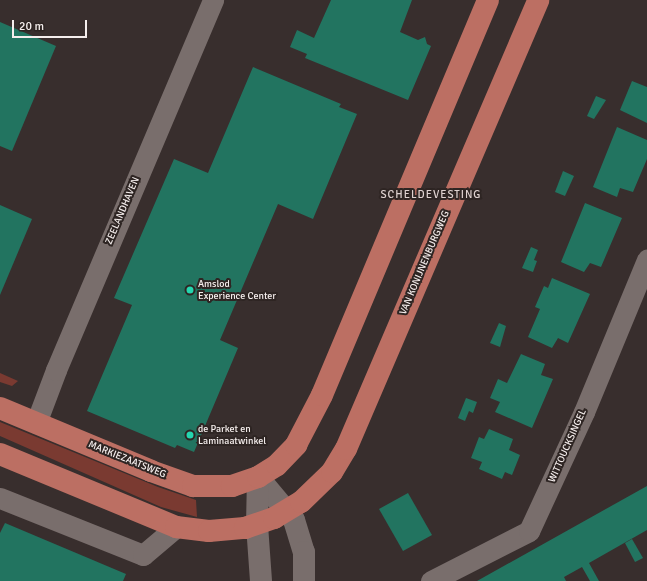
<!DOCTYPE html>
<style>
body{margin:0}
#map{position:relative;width:647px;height:581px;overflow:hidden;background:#382e2d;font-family:Signika,sans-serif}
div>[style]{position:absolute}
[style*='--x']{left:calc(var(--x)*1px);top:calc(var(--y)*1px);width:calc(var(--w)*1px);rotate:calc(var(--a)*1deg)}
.green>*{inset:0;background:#7a3a31}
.building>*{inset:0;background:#227460}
.minor>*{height:21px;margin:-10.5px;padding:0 10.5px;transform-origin:10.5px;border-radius:10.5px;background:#796e6c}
.secondary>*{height:22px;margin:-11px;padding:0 11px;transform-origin:11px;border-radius:11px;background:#796e6c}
.primary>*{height:22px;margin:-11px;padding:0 11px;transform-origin:11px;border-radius:11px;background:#bc6f63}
.dots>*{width:11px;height:11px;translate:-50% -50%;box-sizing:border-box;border:2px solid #2e2523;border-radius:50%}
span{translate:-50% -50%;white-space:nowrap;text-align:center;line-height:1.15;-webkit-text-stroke:4px #2e2523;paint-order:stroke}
.street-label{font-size:10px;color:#f5eeed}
.poi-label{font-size:10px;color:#f5eeed}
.left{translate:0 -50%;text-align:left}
.neighbourhood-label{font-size:11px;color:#dfd2d0;letter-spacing:1px}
.scale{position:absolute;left:12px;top:20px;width:75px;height:18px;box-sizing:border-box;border:2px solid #f5eeed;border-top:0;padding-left:5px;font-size:12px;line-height:14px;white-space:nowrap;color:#f5eeed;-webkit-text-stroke:3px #2e2523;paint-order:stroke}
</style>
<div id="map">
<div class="green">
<i style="clip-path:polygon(0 373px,18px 381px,12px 386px,0 382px)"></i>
<i style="clip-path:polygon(0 422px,158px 487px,196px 500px,197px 517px,161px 507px,0 436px)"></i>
</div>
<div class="building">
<i style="clip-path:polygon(331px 0,412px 0,400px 32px,418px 40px,425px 37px,427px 44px,431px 46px,408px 100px,305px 58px,307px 54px,290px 47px,297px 30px,314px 38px)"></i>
<i style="clip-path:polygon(0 22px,56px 46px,12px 151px,0 146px)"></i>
<i style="clip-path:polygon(253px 67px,341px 104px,339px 107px,357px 114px,313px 219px,278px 204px,220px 340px,238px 348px,194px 452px,177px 445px,175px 448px,87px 411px,132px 305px,114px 298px,174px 159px,208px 173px)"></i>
<i style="clip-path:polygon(632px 81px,647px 87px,647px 123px,620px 110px)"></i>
<i style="clip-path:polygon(596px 96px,606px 100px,594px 119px,587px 116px)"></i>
<i style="clip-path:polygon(617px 127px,647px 140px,647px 159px,633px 192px,620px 188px,617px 197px,593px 187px)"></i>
<i style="clip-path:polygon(563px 171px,574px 176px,565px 196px,555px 192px)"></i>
<i style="clip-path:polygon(585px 203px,622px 218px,601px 267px,590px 263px,584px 272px,561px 262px)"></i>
<i style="clip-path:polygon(0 205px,32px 219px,0 295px)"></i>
<i style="clip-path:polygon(531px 247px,538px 250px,534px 260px,537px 261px,533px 272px,522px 268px)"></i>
<i style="clip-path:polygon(552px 278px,590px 294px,568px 343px,558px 338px,552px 348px,528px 337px,540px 309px,535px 307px,544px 286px,548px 288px)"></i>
<i style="clip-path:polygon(499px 323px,506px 326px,500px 347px,490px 343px)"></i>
<i style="clip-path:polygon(521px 354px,545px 364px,541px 375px,553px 379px,532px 428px,495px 412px,500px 402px,490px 398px,498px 379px,507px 383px)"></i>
<i style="clip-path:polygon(466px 398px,477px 402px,473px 413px,469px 411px,465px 421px,458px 418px)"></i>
<i style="clip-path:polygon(489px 429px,513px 439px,509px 450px,520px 455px,512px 475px,505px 472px,502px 479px,479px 469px,482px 462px,471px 458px,479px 437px,484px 439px)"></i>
<i style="clip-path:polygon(647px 486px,647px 530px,589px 563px,599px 581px,590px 581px,582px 567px,564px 577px,566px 581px,477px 581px)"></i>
<i style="clip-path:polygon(408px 493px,432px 535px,403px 551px,379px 509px)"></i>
<i style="clip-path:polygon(5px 523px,126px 574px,123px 581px,0 581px,0 533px)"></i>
<i style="clip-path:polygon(632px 539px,643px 558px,635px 562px,625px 543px)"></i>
</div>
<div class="minor">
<i style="--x:36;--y:423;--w:57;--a:-69.3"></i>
<i style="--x:56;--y:370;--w:402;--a:-67"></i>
<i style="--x:0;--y:498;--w:154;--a:21.7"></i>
<i style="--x:143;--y:555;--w:43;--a:-40.3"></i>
<i style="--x:431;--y:581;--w:110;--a:-27"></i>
<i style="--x:529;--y:531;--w:131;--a:-65.2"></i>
<i style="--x:584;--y:412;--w:165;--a:-67.5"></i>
</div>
<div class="secondary">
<i style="--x:258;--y:477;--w:56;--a:50.1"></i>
<i style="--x:294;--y:520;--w:34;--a:73"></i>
<i style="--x:304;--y:552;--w:29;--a:90"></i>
<i style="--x:258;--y:477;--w:48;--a:91.2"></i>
<i style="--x:257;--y:525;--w:56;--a:85.9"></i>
</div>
<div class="primary">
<i style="--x:0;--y:408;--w:164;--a:22.6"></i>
<i style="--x:151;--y:471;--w:45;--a:19.7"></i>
<i style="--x:193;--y:486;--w:39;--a:0"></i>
<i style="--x:232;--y:486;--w:28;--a:-19"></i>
<i style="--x:258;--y:477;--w:22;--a:-32"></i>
<i style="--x:277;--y:465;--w:28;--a:-46"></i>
<i style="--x:296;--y:445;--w:56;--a:-62.5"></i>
<i style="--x:322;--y:395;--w:428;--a:-67.2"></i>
<i style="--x:0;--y:454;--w:191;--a:22.5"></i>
<i style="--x:176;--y:527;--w:33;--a:7"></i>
<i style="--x:209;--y:531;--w:36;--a:-5"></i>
<i style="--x:245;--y:528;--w:31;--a:-19"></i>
<i style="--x:274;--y:518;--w:31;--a:-31"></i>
<i style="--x:301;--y:502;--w:43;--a:-44.1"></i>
<i style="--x:332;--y:472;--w:27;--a:-59"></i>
<i style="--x:346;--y:449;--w:488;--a:-66.8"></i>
</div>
<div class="dots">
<i style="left:190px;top:290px;background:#25d5ae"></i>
<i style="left:190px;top:435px;background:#25d5ae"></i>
</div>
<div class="street-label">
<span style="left:123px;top:211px;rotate:-67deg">ZEELANDHAVEN</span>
<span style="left:425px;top:263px;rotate:-67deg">VAN KONIJNENBURGWEG</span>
<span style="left:568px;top:446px;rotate:-66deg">WITTOUCKSINGEL</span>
<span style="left:127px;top:460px;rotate:22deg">MARKIEZAATSWEG</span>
</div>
<div class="poi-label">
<span class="left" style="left:198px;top:290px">Amslod<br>Experience Center</span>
<span class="left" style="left:198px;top:435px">de Parket en<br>Laminaatwinkel</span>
</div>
<div class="neighbourhood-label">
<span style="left:431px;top:195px">SCHELDEVESTING</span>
</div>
<div class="scale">20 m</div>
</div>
